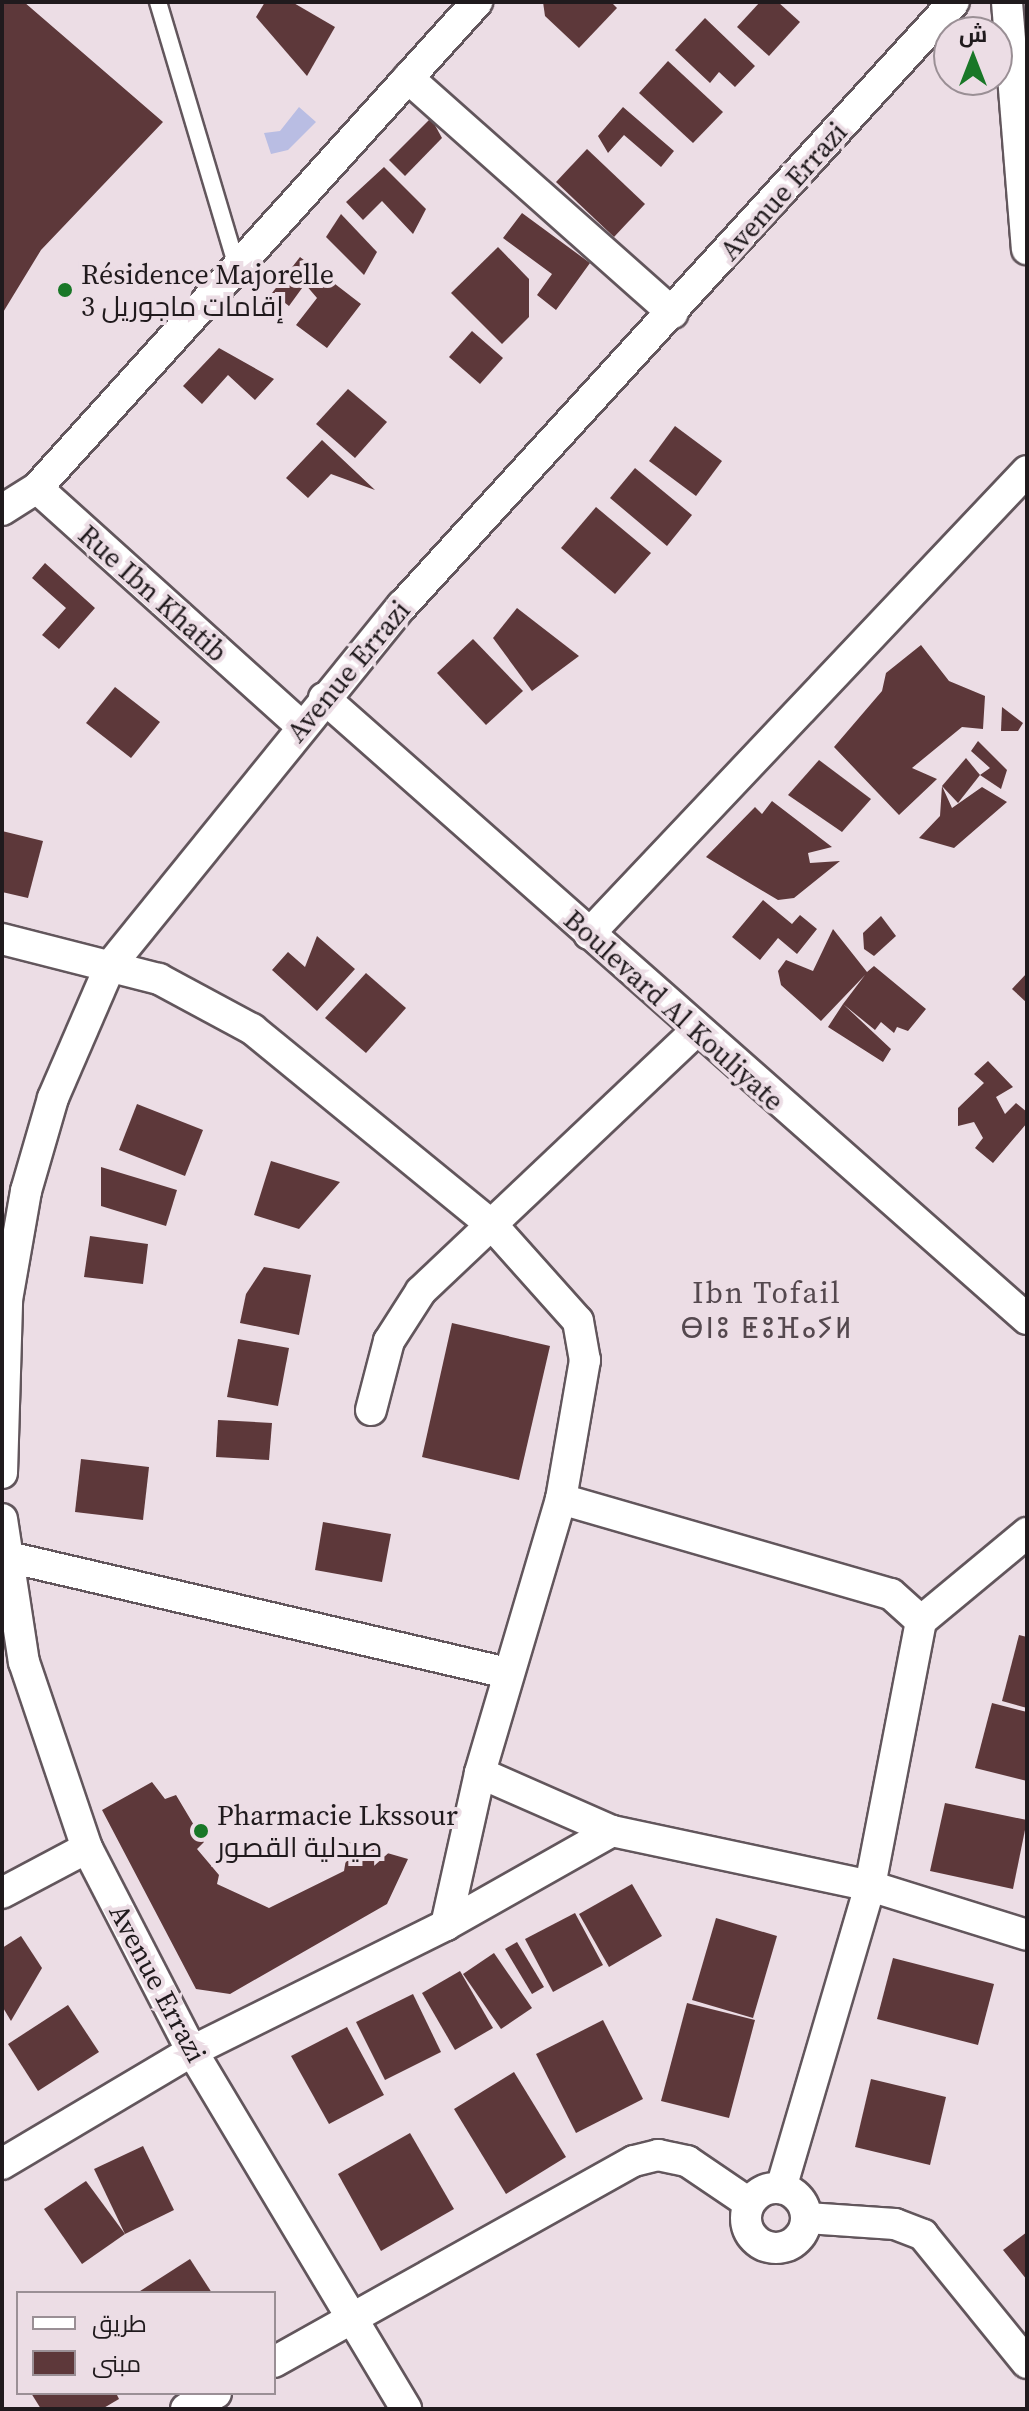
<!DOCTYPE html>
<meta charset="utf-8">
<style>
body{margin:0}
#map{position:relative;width:1029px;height:2411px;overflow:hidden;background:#ecdde5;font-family:"Source Serif 4",Cairo,"Noto Sans Tifinagh",serif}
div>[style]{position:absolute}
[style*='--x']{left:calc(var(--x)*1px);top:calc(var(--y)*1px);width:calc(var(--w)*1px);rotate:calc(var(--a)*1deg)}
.water>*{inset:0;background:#b9bde3}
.building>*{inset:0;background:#5d383a}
.roads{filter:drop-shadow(2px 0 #62565c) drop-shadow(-2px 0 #62565c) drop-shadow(0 2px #62565c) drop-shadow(0 -2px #62565c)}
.service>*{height:16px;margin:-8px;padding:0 8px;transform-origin:8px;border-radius:8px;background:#fff}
.minor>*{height:30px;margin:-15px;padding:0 15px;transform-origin:15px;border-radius:15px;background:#fff}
.minor>.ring{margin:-15px;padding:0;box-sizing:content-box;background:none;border:30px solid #fff;border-radius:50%}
.dots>*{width:22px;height:22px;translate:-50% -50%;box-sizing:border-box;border:4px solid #ecdde5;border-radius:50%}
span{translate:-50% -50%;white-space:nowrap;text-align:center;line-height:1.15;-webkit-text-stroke:8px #ecdde5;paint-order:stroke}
.street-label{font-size:28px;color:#201a1d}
.poi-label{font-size:28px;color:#201a1d}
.left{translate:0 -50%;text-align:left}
.neighbourhood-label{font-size:30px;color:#54484e;letter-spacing:2px}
.frame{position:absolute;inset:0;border:4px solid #201a1d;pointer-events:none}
.legend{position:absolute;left:16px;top:2291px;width:260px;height:104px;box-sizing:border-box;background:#ecdde5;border:2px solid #9a8f95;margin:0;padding:10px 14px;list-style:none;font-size:24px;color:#201a1d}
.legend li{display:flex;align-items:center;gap:16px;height:40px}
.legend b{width:40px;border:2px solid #9a8f95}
.north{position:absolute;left:933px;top:16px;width:80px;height:80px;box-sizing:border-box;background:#ecdde5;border:2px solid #9a8f95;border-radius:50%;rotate:0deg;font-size:22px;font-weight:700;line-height:32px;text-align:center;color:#201a1d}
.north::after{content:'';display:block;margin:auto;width:28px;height:36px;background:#197727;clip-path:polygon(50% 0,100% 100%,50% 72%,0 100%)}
</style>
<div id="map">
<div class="water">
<i style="clip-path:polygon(299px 107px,316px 122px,288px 150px,271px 154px,264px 133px,280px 131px)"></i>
</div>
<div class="building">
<i style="clip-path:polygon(2px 2px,24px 2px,163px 122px,41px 250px,2px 314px)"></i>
<i style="clip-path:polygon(265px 2px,292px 2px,335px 27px,307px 76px,256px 17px)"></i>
<i style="clip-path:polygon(543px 2px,611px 2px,617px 8px,579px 48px,545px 16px)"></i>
<i style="clip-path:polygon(760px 2px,778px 2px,800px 22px,769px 56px,737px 27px)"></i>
<i style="clip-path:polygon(705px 18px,755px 66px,735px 87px,719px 72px,710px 83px,675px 50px)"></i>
<i style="clip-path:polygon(668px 61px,723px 112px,693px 143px,639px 93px)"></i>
<i style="clip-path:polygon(623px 107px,674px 151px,661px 167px,624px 135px,608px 153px,598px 136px)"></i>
<i style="clip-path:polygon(431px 118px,442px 138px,405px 176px,389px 160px)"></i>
<i style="clip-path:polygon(587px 149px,645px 204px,614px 237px,556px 182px)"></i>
<i style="clip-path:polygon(384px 167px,426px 209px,413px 234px,382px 201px,363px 220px,346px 202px)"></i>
<i style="clip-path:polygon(522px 213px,590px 263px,556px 310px,537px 295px,552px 274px,503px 238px)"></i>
<i style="clip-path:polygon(341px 214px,377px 252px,364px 275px,326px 237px)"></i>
<i style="clip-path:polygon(498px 247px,529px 279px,529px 317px,502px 344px,451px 293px)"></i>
<i style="clip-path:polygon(300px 257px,361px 304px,327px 348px,296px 325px,317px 298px,305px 284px,289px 306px,272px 293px)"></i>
<i style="clip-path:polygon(472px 331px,503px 358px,480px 384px,449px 357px)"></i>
<i style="clip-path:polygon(219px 348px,274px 379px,255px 400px,228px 375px,202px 404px,183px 386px)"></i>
<i style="clip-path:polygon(348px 389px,387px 422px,355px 458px,316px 424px)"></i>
<i style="clip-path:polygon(675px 426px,722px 461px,696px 496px,649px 461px)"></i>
<i style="clip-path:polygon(322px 440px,375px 490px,331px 474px,308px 498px,286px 478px)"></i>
<i style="clip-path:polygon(635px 468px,692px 515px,667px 546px,610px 498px)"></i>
<i style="clip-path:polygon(596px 507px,651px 553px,615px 594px,561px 548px)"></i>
<i style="clip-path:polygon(45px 563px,95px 608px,59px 649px,42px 635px,66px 608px,32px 578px)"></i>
<i style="clip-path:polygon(517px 608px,579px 656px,532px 691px,493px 638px)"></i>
<i style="clip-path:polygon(473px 639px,523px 691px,486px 725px,437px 673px)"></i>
<i style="clip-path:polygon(921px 645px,949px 681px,985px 696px,983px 729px,962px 727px,912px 768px,937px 779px,899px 815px,834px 747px,882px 691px,886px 673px)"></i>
<i style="clip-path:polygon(115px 687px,160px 722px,131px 758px,86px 723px)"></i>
<i style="clip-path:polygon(1002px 707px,1023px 723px,1018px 731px,1001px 731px)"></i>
<i style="clip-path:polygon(978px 741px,1007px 770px,1001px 789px,980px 775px,990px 768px,971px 751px)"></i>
<i style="clip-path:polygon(966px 758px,980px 775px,958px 803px,942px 786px)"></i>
<i style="clip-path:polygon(819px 760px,871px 799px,842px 832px,788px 795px)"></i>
<i style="clip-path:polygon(942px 786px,952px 808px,982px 787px,1007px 802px,954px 848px,919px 838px,940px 816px)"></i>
<i style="clip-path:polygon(772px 801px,832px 847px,808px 853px,810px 863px,840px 861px,794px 898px,778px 900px,706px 857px,755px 807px,762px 814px)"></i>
<i style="clip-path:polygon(2px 831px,43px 841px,28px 898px,2px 892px)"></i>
<i style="clip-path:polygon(763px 900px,792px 924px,800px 915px,817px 929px,797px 954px,778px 938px,760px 960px,732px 937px)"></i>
<i style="clip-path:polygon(881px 916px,896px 936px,874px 956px,864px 949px,863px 933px)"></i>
<i style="clip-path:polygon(833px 929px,867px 972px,874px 966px,926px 1009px,908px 1031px,897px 1027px,894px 1033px,881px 1022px,875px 1030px,843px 1004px,891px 1049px,883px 1062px,828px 1027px,843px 1004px,865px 975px,821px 1021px,781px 985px,778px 971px,786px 960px,813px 971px)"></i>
<i style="clip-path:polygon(317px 936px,355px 969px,317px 1011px,272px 970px,288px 952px,305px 967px)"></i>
<i style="clip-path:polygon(366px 973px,406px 1008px,366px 1053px,325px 1018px)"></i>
<i style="clip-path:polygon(1027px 973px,1027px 1003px,1012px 989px)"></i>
<i style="clip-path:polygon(988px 1061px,1013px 1087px,996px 1097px,1005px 1114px,1016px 1103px,1027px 1112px,1027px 1123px,993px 1163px,975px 1148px,983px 1138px,974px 1122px,958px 1126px,958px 1108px,984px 1083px,974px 1074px)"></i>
<i style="clip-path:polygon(137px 1104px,203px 1130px,185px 1176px,119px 1150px)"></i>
<i style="clip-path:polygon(271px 1161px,340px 1182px,299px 1229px,254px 1215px)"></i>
<i style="clip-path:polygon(101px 1167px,177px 1190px,166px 1226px,101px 1206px)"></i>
<i style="clip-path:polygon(90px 1236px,148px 1244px,143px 1284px,84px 1277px)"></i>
<i style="clip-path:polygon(264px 1267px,311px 1275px,299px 1335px,240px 1323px,246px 1294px)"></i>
<i style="clip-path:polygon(452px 1323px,550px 1346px,519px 1480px,422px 1457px)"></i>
<i style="clip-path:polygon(238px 1339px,289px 1348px,278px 1406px,227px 1397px)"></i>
<i style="clip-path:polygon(218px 1420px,272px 1423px,269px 1460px,216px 1457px)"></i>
<i style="clip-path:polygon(81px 1459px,149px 1467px,143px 1520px,75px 1512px)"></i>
<i style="clip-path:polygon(323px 1522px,391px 1534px,382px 1582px,315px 1570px)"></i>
<i style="clip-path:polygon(1019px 1635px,1027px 1637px,1027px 1708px,1002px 1701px)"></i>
<i style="clip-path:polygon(992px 1703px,1027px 1712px,1027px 1781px,975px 1768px)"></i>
<i style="clip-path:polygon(152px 1782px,165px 1799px,176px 1795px,204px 1842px,197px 1849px,219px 1875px,217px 1884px,269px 1908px,344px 1871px,349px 1842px,408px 1859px,387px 1904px,230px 1994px,196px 1989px,102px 1810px)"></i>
<i style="clip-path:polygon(945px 1803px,1027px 1820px,1013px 1889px,930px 1871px)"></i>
<i style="clip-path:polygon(632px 1884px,662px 1936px,609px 1967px,579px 1914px)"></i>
<i style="clip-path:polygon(575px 1913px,603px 1965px,553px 1992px,525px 1939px)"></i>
<i style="clip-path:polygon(716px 1918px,777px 1936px,753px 2018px,692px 2000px)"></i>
<i style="clip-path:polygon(21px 1936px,42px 1968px,11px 2021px,2px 2006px,2px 1948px)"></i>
<i style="clip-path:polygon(517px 1942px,544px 1987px,532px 1994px,505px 1949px)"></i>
<i style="clip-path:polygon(494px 1953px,532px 2008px,501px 2029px,463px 1974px)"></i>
<i style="clip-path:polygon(893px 1958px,994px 1984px,978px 2045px,877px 2019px)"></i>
<i style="clip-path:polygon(460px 1971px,493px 2028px,455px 2050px,422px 1993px)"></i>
<i style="clip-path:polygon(413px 1994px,441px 2052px,385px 2080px,356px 2022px)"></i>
<i style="clip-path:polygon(687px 2003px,755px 2020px,729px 2118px,661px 2101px)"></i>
<i style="clip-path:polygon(68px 2005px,99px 2052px,38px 2091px,8px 2044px)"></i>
<i style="clip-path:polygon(603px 2020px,643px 2099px,576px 2133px,536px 2054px)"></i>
<i style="clip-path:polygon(347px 2027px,384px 2095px,329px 2124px,291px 2056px)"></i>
<i style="clip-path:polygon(514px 2072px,566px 2157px,506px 2194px,454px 2109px)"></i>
<i style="clip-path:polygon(871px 2079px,946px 2097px,930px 2165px,855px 2147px)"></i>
<i style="clip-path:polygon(410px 2133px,454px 2209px,381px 2251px,338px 2174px)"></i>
<i style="clip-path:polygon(143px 2146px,174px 2210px,125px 2234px,94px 2169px)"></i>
<i style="clip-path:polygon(86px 2181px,125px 2234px,82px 2264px,44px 2209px)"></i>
<i style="clip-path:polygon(1027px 2232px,1027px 2280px,1003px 2250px)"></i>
<i style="clip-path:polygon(190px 2259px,212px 2293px,137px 2293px)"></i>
<i style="clip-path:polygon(31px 2393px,116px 2393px,119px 2399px,102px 2409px,41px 2409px)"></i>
</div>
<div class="roads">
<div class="service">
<i style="--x:158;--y:2;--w:272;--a:73.4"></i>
</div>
<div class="minor">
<i style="--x:1007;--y:2;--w:248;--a:85.4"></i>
<i style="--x:408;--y:78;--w:354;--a:41.6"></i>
<i style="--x:37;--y:488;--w:656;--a:-47.84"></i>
<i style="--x:2;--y:510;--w:41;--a:-32.2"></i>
<i style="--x:37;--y:488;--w:355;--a:42"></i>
<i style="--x:324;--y:698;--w:938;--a:41.46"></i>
<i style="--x:589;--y:934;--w:637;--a:-46.59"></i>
<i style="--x:2;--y:939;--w:162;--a:14.3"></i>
<i style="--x:159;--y:979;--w:106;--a:28.3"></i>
<i style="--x:252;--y:1029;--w:311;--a:39.3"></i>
<i style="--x:493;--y:1226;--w:127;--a:48.2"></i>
<i style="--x:578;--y:1321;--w:40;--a:80"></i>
<i style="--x:585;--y:1360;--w:141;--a:99.8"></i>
<i style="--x:561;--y:1499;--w:286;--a:106.5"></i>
<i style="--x:480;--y:1773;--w:156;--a:102.6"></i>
<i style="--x:446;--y:1925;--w:284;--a:153.6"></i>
<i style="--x:192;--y:2051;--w:221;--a:149.3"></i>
<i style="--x:371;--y:1410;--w:71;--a:-75.4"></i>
<i style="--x:389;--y:1341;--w:59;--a:-57.4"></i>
<i style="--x:421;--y:1291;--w:378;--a:-43.4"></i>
<i style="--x:2;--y:1473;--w:173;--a:-88.3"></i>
<i style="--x:7;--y:1300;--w:111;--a:-80.1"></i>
<i style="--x:26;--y:1191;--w:97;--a:-73.8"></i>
<i style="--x:53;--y:1098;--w:144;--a:-66.6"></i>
<i style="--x:110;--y:966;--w:464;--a:-51"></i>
<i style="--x:402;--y:606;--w:818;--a:-47.58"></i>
<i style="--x:561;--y:1499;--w:343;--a:16.1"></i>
<i style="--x:891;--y:1594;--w:40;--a:42"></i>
<i style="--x:921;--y:1621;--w:270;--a:100.9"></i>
<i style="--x:870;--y:1886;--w:315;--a:106.4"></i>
<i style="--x:2;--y:1519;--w:145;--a:81.3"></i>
<i style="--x:24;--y:1662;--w:196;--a:71.3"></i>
<i style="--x:87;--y:1848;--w:229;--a:62.7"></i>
<i style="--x:192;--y:2051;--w:417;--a:59.1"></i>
<i style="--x:4;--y:1556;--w:516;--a:13.09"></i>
<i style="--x:921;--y:1621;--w:138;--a:-39.7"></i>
<i style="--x:480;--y:1773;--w:144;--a:23.7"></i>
<i style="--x:612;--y:1831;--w:264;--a:12"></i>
<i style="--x:870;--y:1886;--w:164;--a:17.3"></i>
<i style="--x:2;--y:1893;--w:96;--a:-27.9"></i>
<i style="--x:446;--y:1925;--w:191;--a:-29.5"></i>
<i class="ring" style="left:746px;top:2188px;width:30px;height:30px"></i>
<i style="--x:807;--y:2218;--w:88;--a:3.9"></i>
<i style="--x:895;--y:2224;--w:30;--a:21"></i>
<i style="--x:923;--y:2235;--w:165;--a:50.9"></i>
<i style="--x:274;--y:2362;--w:412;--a:-29.2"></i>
<i style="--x:634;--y:2161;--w:25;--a:-14"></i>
<i style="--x:658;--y:2155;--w:30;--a:12"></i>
<i style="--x:687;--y:2161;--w:75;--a:34.1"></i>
<i style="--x:186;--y:2409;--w:34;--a:-28"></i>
</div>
</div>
<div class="dots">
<i style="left:65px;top:290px;background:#197727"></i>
<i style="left:201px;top:1831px;background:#197727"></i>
</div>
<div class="street-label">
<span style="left:783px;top:191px;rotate:-48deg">Avenue Errazi</span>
<span style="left:153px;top:593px;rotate:42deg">Rue Ibn Khatib</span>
<span style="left:348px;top:671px;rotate:-50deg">Avenue Errazi</span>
<span style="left:674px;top:1010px;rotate:42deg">Boulevard Al Kouliyate</span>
<span style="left:158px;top:1983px;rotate:62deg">Avenue Errazi</span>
</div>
<div class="poi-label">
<span class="left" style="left:81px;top:290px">Résidence Majorelle<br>إقامات ماجوريل 3</span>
<span class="left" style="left:217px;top:1831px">Pharmacie Lkssour<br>صيدلية القصور</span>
</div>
<div class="neighbourhood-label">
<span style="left:767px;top:1310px">Ibn Tofail<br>ⴱⵏⵓ ⵟⵓⴼⴰⵢⵍ</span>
</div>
<div class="frame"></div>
<ul class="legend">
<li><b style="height:10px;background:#fff"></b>طريق</li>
<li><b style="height:22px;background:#5d383a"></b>مبنى</li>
</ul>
<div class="north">ش</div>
</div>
